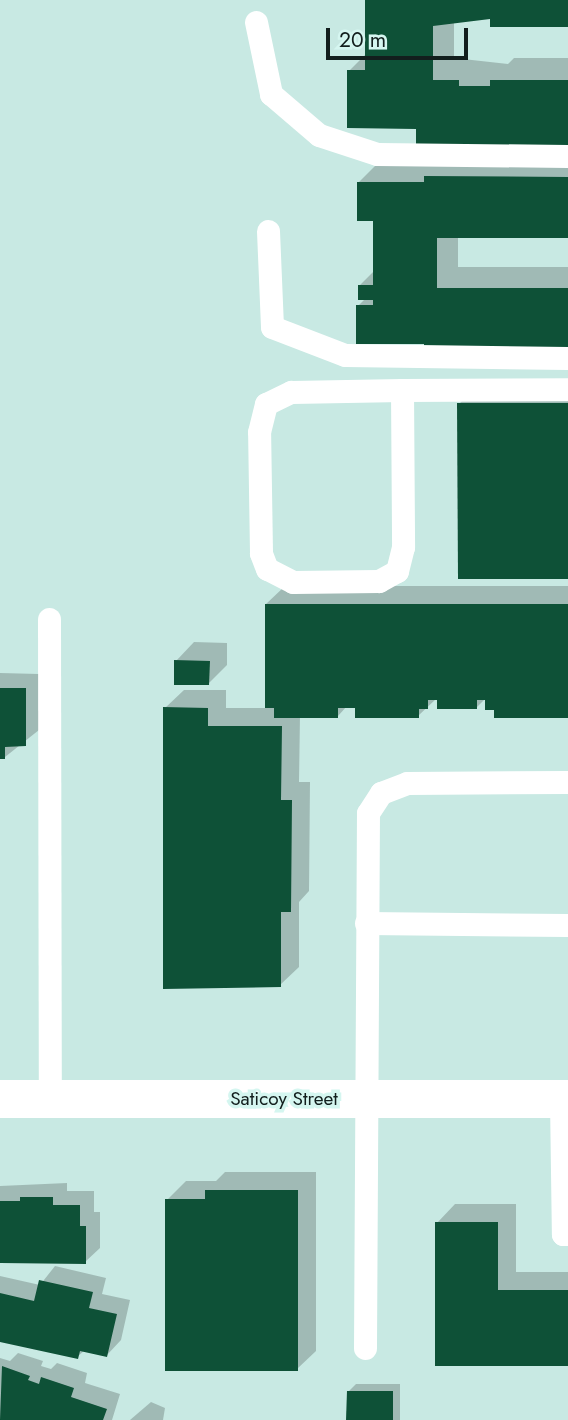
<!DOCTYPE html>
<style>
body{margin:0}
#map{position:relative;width:568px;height:1420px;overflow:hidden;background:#c8e9e3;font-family:Jost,sans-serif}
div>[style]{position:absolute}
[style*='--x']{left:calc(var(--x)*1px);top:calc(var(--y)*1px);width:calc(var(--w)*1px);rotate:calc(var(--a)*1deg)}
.shadow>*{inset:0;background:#0003}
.building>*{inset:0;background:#0e5137}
.service>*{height:23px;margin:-11.5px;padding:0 11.5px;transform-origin:11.5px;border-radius:11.5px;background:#fff}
.secondary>*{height:38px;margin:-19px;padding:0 19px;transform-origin:19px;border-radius:19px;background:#fff}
span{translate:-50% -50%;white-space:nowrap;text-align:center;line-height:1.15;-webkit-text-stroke:7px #d5f6f0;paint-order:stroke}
.street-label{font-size:19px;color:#121e1d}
.scale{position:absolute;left:326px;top:28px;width:142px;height:32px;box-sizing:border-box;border:4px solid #121e1d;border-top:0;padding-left:9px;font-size:21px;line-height:24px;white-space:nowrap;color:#121e1d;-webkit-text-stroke:5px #d5f6f0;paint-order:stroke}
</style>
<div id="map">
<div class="shadow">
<i style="clip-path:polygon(367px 0,568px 0,568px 25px,492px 17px,454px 22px,454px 58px,508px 64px,514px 58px,568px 58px,568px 147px,418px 128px,349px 71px,367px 53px)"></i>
<i style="clip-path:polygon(568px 155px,568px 237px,458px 237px,458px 267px,568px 267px,568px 349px,425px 343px,358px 306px,366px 298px,360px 285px,375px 270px,375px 219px,358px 183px,380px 161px)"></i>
<i style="clip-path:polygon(481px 382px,568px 382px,568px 577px,459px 404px)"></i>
<i style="clip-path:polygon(285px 586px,568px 586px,568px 717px,495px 708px,487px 697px,477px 707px,436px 699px,418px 716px,356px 706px,347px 706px,338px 716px,300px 716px,299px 782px,310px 782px,309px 891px,299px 902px,299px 967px,280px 985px,165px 708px,184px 690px,226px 690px,226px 708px,267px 708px,266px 604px)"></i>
<i style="clip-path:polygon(194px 642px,227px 643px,227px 665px,208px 684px,176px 661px)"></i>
<i style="clip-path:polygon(0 673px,39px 674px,39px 730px,5px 757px,0 757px)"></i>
<i style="clip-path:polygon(225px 1172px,316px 1172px,316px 1351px,297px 1369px,167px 1200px,186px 1181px,216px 1181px)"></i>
<i style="clip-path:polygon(67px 1183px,67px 1191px,94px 1191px,94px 1212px,100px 1212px,100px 1248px,85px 1262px,0 1261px,0 1186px)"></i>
<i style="clip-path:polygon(455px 1204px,516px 1204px,516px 1272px,568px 1272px,568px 1364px,437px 1365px,437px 1223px)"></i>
<i style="clip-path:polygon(55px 1266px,106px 1278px,102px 1294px,130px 1300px,121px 1340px,107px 1355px,85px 1350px,77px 1357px,0 1340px,0 1276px,40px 1285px)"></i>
<i style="clip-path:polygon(18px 1353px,43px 1361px,41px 1366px,51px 1369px,57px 1363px,87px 1373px,85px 1383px,120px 1394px,112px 1420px,0 1420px,0 1358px,10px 1361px)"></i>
<i style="clip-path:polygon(356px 1384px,400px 1384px,400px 1420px,348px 1420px,348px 1392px)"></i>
<i style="clip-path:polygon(151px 1402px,165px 1408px,163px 1420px,130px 1420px)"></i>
</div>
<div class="building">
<i style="clip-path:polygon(365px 0,568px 0,568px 27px,490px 27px,490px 19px,433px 26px,433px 80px,459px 80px,459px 86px,490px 86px,490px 80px,568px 80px,568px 149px,416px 148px,416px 129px,347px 128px,347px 70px,365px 70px)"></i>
<i style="clip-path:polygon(424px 176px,568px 177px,568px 238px,437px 238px,437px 288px,568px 288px,568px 351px,424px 351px,424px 344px,356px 344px,356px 305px,373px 305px,373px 300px,358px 300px,358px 285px,373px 285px,373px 221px,357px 221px,357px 182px,424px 182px)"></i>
<i style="clip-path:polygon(457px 403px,568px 403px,568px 579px,458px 579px)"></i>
<i style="clip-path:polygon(265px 604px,568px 604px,568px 718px,494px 718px,494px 710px,485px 710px,485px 700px,477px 700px,477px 709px,437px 709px,437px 700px,428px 700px,428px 709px,419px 709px,419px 718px,355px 718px,355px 708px,338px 708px,338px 718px,274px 718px,274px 708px,265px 708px)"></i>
<i style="clip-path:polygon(174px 660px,210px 661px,209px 685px,174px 685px)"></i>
<i style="clip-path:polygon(0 688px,26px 688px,26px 746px,5px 747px,5px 759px,0 759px)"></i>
<i style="clip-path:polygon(163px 707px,208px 708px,208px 726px,282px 726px,281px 800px,292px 800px,291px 912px,281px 912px,281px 987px,163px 989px)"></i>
<i style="clip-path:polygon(205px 1190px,298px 1190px,298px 1371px,165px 1371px,165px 1199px,205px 1199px)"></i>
<i style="clip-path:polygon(20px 1197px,53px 1197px,53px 1205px,80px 1205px,80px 1226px,86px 1226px,86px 1264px,0 1263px,0 1201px,20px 1201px)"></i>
<i style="clip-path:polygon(435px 1222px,498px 1222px,498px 1290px,568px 1290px,568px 1366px,435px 1366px)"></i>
<i style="clip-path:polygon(39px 1280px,93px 1292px,89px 1308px,117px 1314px,107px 1357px,80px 1351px,78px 1359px,0 1342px,0 1293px,34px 1301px)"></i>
<i style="clip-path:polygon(2px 1366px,30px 1376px,28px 1380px,39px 1384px,41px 1377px,74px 1388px,71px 1397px,107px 1409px,103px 1420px,0 1420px)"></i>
<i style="clip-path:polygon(347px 1391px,393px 1391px,393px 1420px,346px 1420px)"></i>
</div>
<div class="service">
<i style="--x:256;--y:22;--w:74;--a:78.2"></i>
<i style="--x:271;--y:94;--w:63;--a:40.5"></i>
<i style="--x:319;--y:135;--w:61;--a:18.1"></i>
<i style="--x:377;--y:154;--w:191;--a:0.6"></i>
<i style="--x:268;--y:231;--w:96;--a:87.6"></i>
<i style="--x:272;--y:327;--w:78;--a:21"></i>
<i style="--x:345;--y:355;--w:223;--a:0.8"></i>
<i style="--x:402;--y:390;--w:157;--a:89.6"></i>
<i style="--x:403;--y:547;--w:25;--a:104"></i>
<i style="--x:397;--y:571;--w:21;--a:151"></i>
<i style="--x:379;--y:581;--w:86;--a:179.3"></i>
<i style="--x:293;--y:582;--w:29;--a:-153"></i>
<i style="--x:267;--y:569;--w:17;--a:-111"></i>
<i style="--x:261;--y:553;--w:121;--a:-90.9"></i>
<i style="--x:259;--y:432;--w:29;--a:-76"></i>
<i style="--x:266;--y:404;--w:28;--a:-26"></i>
<i style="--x:291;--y:392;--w:111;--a:-1"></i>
<i style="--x:402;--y:390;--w:166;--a:-0.3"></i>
<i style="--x:49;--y:619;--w:480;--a:89.9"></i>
<i style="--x:366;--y:923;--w:202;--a:0.6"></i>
<i style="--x:561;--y:1099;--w:135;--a:89.2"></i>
<i style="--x:563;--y:1234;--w:5;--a:0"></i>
<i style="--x:365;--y:1348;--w:535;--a:-89.68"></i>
<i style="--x:368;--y:813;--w:24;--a:-57"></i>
<i style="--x:381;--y:793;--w:28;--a:-21"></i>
<i style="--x:407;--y:783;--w:161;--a:-0.4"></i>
</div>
<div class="secondary">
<i style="--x:0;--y:1099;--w:568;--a:0"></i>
</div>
<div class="street-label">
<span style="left:284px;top:1099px">Saticoy Street</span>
</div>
<div class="scale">20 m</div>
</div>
